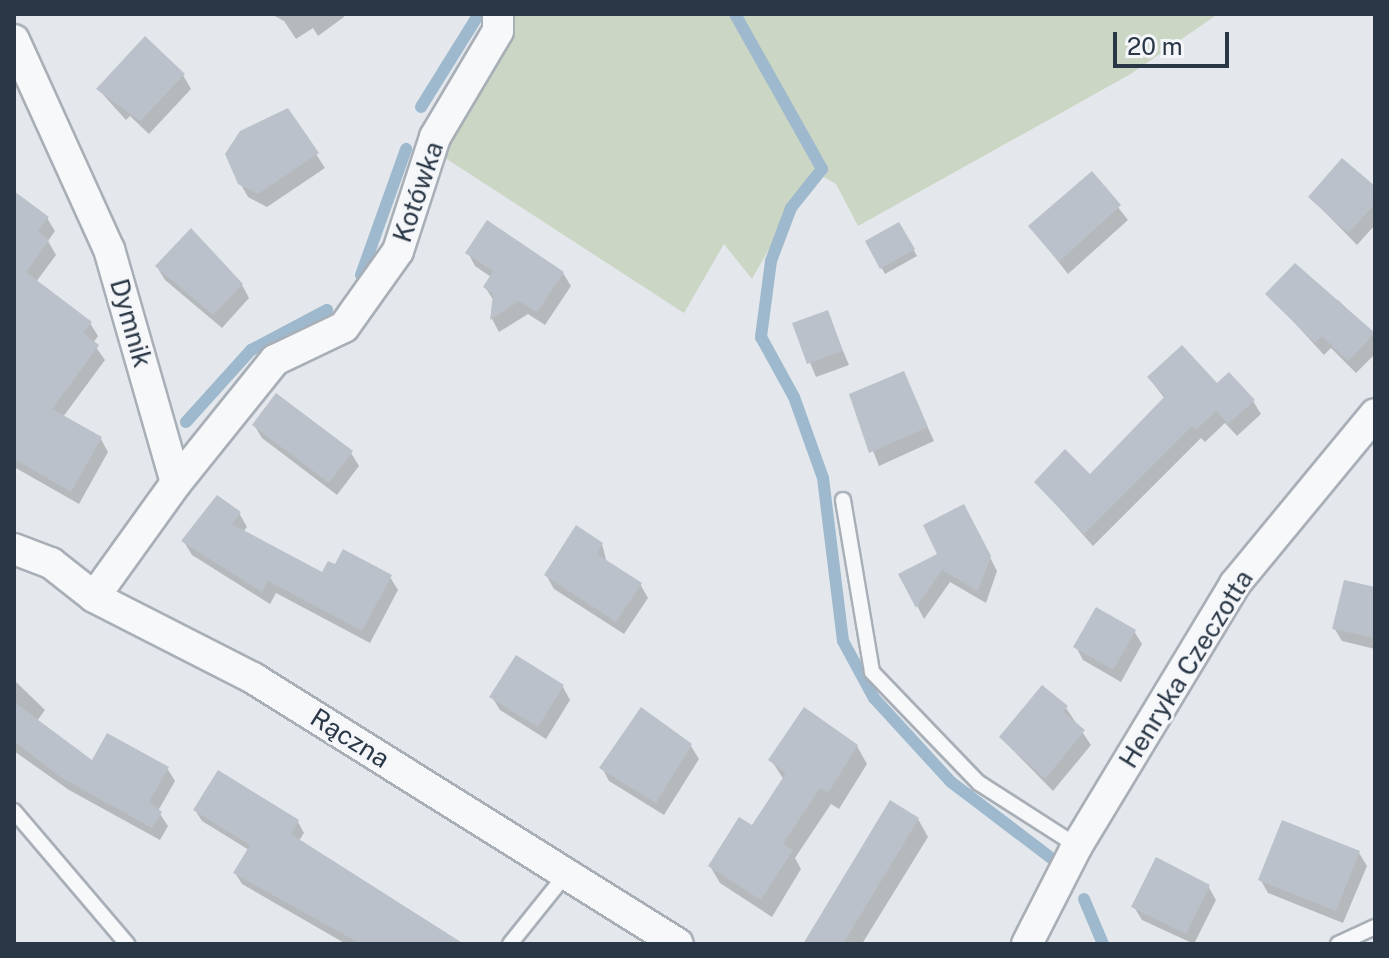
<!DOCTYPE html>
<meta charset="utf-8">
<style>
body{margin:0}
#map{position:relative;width:1389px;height:958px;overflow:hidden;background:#e4e8ec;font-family:"Public Sans",sans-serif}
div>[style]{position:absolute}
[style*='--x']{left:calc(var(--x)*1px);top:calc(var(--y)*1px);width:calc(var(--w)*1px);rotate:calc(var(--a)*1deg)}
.green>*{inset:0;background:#cbd6c4}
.shadow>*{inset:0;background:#0003}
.stream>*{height:12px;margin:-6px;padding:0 6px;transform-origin:6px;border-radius:6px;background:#9eb9cd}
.building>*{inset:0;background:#bbc1ca}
.roads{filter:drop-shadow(2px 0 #a8afb7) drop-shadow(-2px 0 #a8afb7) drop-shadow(0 2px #a8afb7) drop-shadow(0 -2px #a8afb7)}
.lane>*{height:14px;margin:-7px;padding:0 7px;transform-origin:7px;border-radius:7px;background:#f7f8fa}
.street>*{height:30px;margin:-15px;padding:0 15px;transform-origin:15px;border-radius:15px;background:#f7f8fa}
span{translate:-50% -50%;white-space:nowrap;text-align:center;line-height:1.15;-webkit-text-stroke:6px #f4f6f9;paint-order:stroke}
.street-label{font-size:26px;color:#2a3746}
.frame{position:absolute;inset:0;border:16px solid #2a3746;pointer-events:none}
.scale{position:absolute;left:1113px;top:32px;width:116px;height:36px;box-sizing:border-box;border:4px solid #2a3746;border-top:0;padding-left:10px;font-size:24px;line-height:28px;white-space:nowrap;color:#2a3746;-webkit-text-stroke:6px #f4f6f9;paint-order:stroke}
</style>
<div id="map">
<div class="green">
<i style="clip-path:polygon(513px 14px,1218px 14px,1129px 75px,858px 226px,836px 184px,813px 171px,752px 279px,724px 244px,684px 313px,442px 156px)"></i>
</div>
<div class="shadow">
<i style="clip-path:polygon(271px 14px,343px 14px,344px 17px,318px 36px,313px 28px,296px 39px,284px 21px)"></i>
<i style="clip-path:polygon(183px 75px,191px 89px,149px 134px,130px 116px,126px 120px,98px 89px)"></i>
<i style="clip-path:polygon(288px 111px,325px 168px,267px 207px,248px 197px,240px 183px)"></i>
<i style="clip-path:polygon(1092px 174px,1128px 220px,1068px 274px,1030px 226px)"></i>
<i style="clip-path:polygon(1375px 189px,1375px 225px,1357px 245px,1310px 197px)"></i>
<i style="clip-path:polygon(14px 212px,47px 218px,55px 231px,48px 241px,56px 255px,36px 282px,90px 323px,98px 336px,93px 343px,105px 360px,63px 417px,101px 439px,108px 452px,79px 504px,14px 467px)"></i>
<i style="clip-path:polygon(899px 224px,917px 256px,885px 274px,867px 242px)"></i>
<i style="clip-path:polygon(468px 253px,563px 273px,571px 286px,545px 325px,528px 314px,499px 332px,492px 319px,494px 301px,485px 287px,491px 277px,475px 266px)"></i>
<i style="clip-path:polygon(157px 267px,242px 285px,249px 298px,222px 328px,165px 280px)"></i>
<i style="clip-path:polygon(1268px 294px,1334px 304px,1338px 300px,1374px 335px,1375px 354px,1356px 373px,1331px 348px,1324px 355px)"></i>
<i style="clip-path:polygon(827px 313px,849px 365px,816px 377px,794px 325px)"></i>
<i style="clip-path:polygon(903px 373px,934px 441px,879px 466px,851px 395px)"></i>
<i style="clip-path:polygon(1149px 378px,1217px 385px,1253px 401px,1261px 414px,1237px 436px,1225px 423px,1205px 442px,1201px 438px,1093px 546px,1036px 482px,1090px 477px,1165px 399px)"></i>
<i style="clip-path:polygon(254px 425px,351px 453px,359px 466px,337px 495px,262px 438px)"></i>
<i style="clip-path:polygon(239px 513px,247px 527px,243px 532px,323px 575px,390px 577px,398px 590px,370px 643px,276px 593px,270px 604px,192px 555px,184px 542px)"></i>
<i style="clip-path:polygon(971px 520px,997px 571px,986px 603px,950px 582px,924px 619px,901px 575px,940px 555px)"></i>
<i style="clip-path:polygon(602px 544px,607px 563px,640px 584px,648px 598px,624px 634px,554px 589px,546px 575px)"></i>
<i style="clip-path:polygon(1375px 589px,1375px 649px,1342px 641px,1334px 628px)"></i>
<i style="clip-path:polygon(1134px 631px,1142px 644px,1121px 682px,1083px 660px,1076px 647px)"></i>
<i style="clip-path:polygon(14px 680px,45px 710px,37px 721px,93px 763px,167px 768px,175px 781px,158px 811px,168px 826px,160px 840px,69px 790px,14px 751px)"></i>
<i style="clip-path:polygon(563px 687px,570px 700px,546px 739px,500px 710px,492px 697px)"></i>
<i style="clip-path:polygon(1066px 708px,1091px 745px,1053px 791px,1001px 738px)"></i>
<i style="clip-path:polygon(691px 746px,699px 759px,664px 815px,609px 781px,602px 768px)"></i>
<i style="clip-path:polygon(857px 746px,867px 764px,839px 809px,831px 804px,795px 858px,801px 869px,772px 917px,720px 883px,710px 866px,753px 828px,784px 780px,771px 760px)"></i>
<i style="clip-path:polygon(195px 810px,298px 822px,304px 833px,299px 841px,463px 944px,346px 944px,242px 884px,235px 873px,249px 850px,202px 821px)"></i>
<i style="clip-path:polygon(918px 819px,928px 837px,862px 944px,805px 944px)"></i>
<i style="clip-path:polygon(1359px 853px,1367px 866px,1343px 923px,1268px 893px,1260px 879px)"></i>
<i style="clip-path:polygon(1208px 886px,1216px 900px,1194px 944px,1142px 920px,1134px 907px)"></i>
</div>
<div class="stream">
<i style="--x:735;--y:14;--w:178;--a:60.7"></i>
<i style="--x:822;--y:169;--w:50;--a:128.5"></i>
<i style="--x:791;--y:208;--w:57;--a:110.7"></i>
<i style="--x:771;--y:261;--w:77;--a:97.5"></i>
<i style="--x:761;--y:337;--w:68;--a:61.2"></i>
<i style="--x:794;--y:397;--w:86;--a:70.3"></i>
<i style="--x:823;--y:478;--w:164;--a:83"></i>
<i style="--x:843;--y:641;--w:65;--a:61.5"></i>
<i style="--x:874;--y:698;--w:114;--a:47.5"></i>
<i style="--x:951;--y:782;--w:126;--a:37.2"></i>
<i style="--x:421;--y:107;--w:106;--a:-58.1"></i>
<i style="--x:361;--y:275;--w:134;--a:-70.3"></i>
<i style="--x:186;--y:422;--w:97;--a:-47.9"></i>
<i style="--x:251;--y:350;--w:86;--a:-27.8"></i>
<i style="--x:1084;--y:899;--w:49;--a:67.1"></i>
</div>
<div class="building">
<i style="clip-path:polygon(145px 36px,185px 74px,140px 121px,96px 89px)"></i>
<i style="clip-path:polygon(288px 108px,319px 153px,258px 194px,238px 184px,225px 154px,240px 131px)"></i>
<i style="clip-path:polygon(1342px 158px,1375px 186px,1375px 204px,1348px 233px,1308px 197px)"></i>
<i style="clip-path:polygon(1092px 171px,1121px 205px,1059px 262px,1028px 226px)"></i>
<i style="clip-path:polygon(14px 191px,49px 217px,38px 231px,49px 240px,26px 272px,92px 322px,83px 333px,99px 345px,52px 409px,102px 437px,71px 492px,14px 459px)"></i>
<i style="clip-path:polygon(487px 220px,564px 272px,537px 312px,519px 301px,490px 320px,493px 294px,483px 287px,493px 271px,465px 253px)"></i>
<i style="clip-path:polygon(899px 222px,915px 249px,880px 269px,865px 241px)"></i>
<i style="clip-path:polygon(191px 228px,243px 284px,213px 315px,155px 266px)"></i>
<i style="clip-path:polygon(1295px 263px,1375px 333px,1348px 361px,1322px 336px,1315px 343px,1265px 294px)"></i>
<i style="clip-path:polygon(828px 310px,843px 351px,807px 364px,792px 323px)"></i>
<i style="clip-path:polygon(1182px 345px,1217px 383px,1229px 372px,1255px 400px,1228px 424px,1216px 411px,1196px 430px,1192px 426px,1084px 534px,1034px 482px,1065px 449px,1090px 474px,1165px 396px,1147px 377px)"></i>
<i style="clip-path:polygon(904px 371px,928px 427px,869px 453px,849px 394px)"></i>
<i style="clip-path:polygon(276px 393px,353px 451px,329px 483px,252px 425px)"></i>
<i style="clip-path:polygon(217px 495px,241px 512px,232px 524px,322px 572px,328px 561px,335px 564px,343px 549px,392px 575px,362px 631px,268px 581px,262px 592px,181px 541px)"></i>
<i style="clip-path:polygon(964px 504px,991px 556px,978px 591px,942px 570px,916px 608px,898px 574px,937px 554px,923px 525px)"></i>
<i style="clip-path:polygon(576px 525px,603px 543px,597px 554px,642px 583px,616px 622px,544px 575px)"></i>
<i style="clip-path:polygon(1344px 580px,1375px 587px,1375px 638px,1332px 629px)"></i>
<i style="clip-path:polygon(1096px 607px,1136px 630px,1113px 670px,1073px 647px)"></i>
<i style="clip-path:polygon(516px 655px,564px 685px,538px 727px,489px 697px)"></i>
<i style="clip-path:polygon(1042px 685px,1068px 706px,1063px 712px,1085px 730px,1045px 779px,999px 737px)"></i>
<i style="clip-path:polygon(14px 702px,92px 760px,107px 733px,169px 767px,149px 802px,162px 812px,152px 828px,60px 777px,14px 741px)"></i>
<i style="clip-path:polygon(641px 707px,692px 744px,656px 803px,599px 768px)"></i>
<i style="clip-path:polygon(804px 707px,858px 745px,828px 793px,820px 788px,783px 844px,793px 850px,761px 900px,708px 866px,739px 817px,752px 825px,786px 773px,768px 760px)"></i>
<i style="clip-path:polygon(218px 770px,299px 820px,291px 834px,464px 944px,361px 944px,233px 873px,250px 845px,193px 810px)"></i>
<i style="clip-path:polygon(890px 800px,919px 818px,843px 944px,803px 944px)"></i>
<i style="clip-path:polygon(1282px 820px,1360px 851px,1336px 911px,1258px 880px)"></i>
<i style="clip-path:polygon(1156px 857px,1210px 885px,1186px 934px,1131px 907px)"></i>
</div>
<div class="roads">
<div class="lane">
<i style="--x:843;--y:500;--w:174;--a:80.4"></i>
<i style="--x:872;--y:672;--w:154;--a:46.1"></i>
<i style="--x:979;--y:783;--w:117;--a:32.7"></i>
<i style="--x:14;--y:811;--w:175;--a:49.6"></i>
<i style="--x:510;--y:944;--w:90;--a:-51.3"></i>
<i style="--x:1338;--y:944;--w:41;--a:-24.7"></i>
</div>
<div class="street">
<i style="--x:14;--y:40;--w:230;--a:65.6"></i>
<i style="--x:109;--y:249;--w:243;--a:74"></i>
<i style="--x:176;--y:483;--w:140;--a:125.7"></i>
<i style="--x:176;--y:483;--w:158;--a:-51.2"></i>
<i style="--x:275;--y:360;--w:76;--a:-25.6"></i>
<i style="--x:344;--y:327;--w:93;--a:-54.6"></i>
<i style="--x:398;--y:251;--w:120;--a:-72"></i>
<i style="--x:435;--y:137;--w:123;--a:-59.3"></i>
<i style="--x:498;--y:31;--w:17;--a:-90"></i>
<i style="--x:14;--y:549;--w:40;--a:21"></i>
<i style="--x:51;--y:563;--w:55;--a:38.3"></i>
<i style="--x:94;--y:597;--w:178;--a:27"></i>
<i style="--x:253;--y:678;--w:501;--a:32.04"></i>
<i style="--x:1027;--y:944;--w:110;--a:-63"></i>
<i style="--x:1077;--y:846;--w:306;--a:-58.9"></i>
<i style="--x:1235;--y:584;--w:220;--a:-50.5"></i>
</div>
</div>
<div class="street-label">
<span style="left:418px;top:192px;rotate:-71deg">Kotówka</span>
<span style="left:131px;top:323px;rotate:74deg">Dymnik</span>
<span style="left:1186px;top:669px;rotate:-58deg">Henryka Czeczotta</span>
<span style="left:350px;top:738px;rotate:32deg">Rączna</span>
</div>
<div class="frame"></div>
<div class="scale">20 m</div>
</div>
